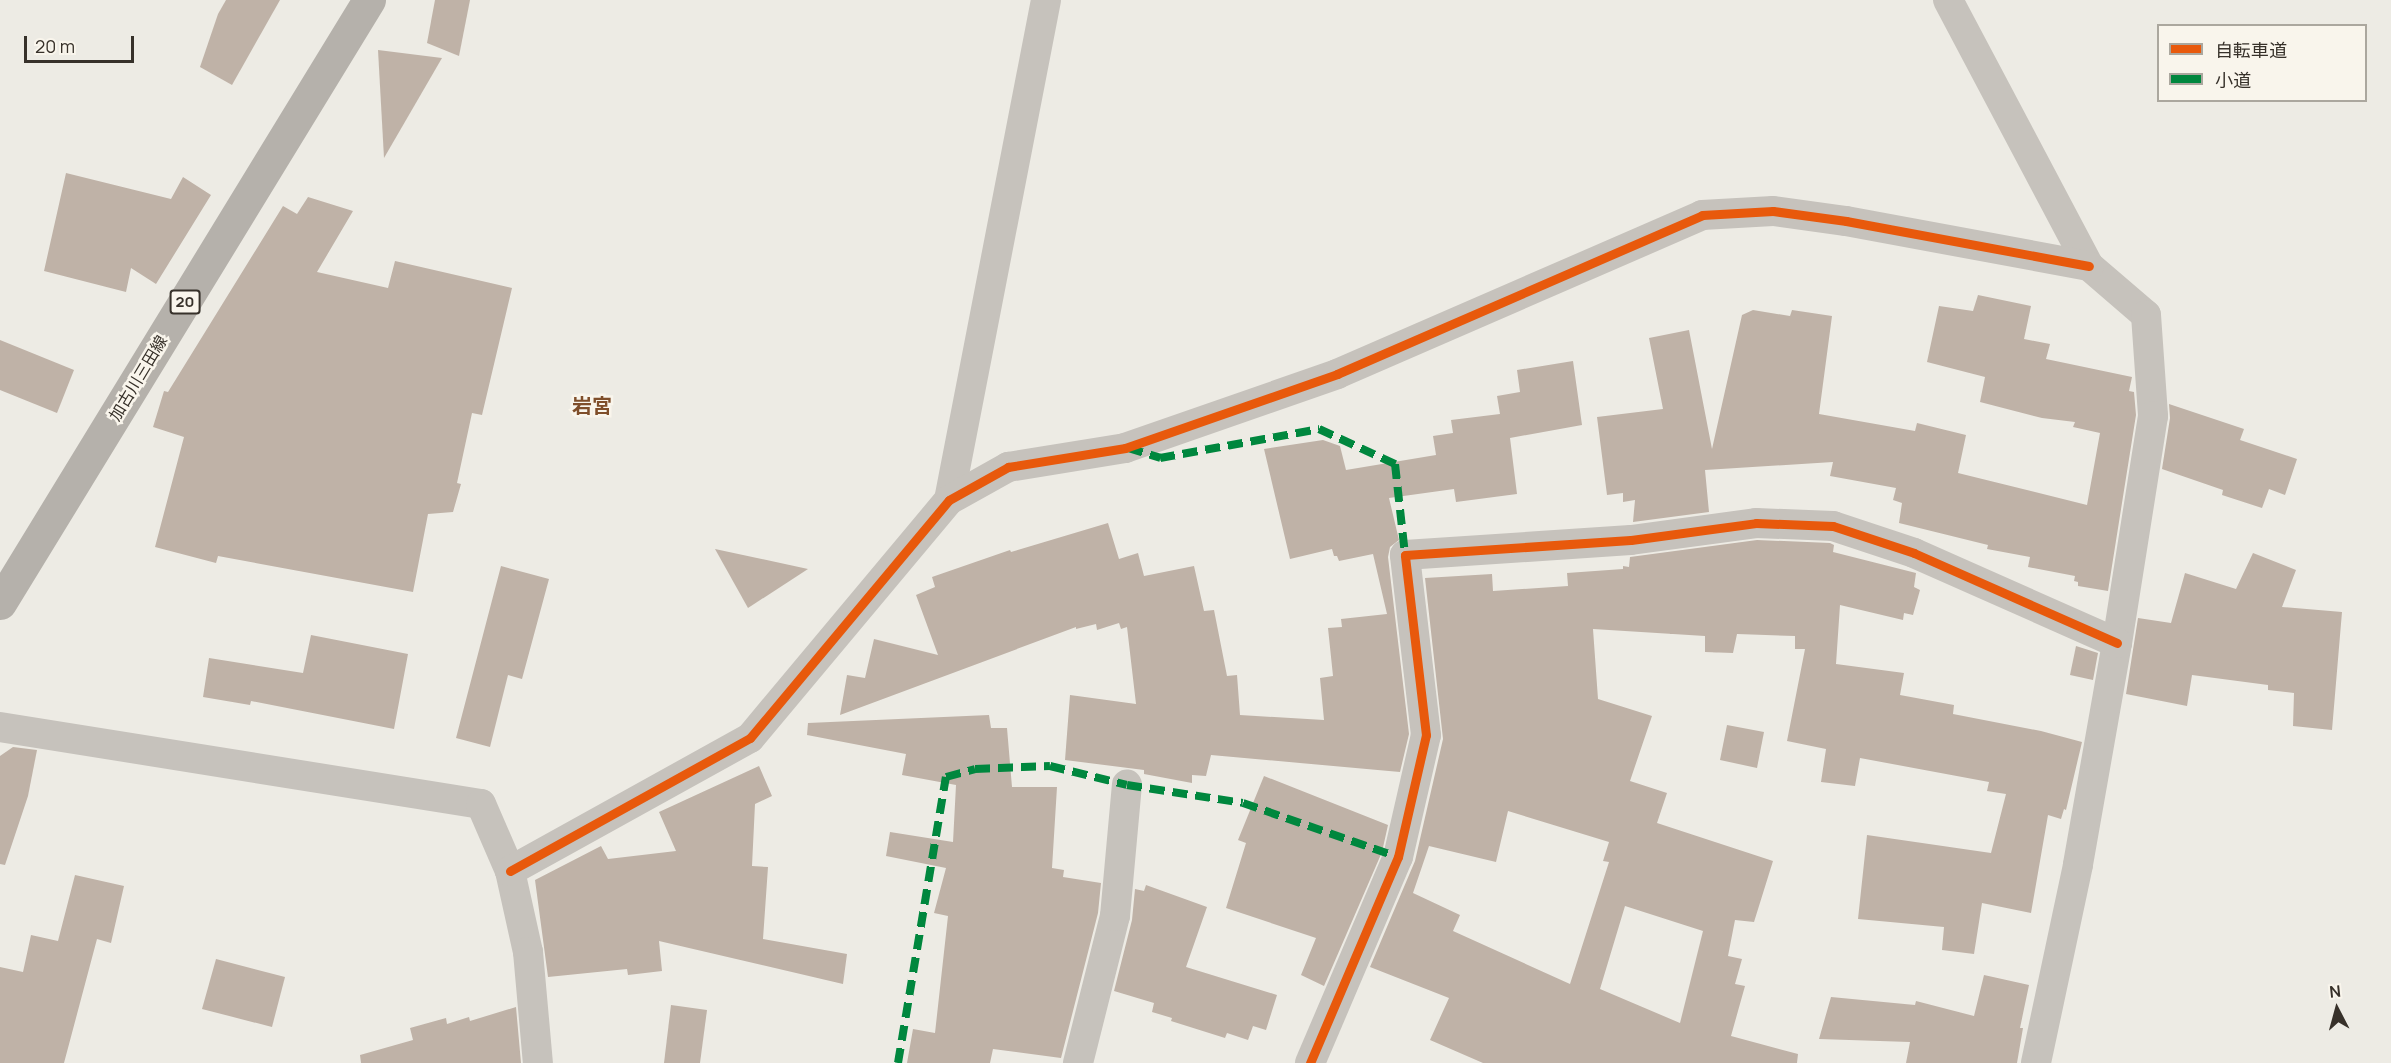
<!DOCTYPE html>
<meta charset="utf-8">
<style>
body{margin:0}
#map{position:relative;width:2391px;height:1063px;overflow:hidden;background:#edebe4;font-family:Manrope,"Noto Sans JP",sans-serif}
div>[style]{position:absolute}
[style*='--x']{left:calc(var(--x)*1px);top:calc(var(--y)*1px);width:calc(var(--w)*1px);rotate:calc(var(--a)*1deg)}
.building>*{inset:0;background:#bfb2a7}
.minor>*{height:30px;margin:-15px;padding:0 15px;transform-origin:15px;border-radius:15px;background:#c6c2bc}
.primary>*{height:33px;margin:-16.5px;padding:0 16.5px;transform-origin:16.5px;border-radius:16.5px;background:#b5b1ab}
.quiet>*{height:8px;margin-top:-4px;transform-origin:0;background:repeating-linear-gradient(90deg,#00873e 0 15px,transparent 0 23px)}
.cycleway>*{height:9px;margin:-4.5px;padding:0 4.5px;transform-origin:4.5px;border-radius:4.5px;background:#e8590c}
span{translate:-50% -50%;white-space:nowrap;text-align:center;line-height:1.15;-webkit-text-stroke:5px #f9f5ec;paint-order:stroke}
.shield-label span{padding:2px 4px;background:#f9f5ec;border:2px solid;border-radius:4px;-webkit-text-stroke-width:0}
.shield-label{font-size:15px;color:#37312a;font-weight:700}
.street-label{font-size:16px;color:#37312a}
.quarter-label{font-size:20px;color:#7f4e2a;font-weight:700}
.legend{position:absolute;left:2157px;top:24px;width:210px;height:78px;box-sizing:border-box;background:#f9f5ec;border:2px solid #aba79e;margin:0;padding:8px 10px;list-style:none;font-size:18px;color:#37312a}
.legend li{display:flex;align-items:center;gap:12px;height:30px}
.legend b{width:30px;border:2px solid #aba79e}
.north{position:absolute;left:2307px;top:979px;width:60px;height:60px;-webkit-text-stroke:4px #f9f5ec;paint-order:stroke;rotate:354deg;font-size:16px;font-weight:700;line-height:24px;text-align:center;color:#37312a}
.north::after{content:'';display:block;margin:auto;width:21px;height:27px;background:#37312a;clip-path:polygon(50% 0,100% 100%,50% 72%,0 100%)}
.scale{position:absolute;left:24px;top:36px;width:110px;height:27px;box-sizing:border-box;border:3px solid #37312a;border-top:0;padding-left:8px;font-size:18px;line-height:21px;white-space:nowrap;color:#37312a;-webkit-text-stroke:4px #f9f5ec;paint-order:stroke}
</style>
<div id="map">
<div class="building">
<i style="clip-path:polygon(226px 0,280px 0,232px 85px,200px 67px,218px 14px)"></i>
<i style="clip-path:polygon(435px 0,470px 0,459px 56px,427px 43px)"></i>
<i style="clip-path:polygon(378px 50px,442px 58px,384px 158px)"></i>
<i style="clip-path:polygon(66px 173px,171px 199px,183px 177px,211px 195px,156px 284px,131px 268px,126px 292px,44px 271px)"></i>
<i style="clip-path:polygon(308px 197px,353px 211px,317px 272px,388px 288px,395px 261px,512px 288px,482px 415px,472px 413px,457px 483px,461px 484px,453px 512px,428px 514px,413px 592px,218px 556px,216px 563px,155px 547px,184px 437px,153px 427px,164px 391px,168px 392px,283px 206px,297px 214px)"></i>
<i style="clip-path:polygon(1978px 295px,2031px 306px,2024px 339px,2050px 344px,2046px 359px,2132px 377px,2129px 391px,2134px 392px,2136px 415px,2108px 591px,2078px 586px,2078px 582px,2074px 581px,2075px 576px,2028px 567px,2030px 557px,1987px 549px,1988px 545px,1899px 523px,1902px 503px,1893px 500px,1896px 488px,1830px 476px,1833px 462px,1705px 470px,1709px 512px,1633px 522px,1635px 500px,1623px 502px,1623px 493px,1607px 495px,1597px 417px,1663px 409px,1649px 338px,1689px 330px,1712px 449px,1742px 315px,1753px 310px,1790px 316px,1792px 310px,1832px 316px,1819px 414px,1915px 431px,1917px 423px,1966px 435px,1958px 473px,2087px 505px,2100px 433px,2073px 427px,2075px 422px,2042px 418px,1980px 402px,1985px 377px,1927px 362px,1939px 306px,1973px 311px)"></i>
<i style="clip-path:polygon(0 340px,74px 370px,57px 413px,0 390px)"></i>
<i style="clip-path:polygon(1573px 361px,1582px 425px,1510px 438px,1517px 494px,1456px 502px,1454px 489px,1389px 498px,1399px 540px,1390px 547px,1388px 557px,1409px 734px,1400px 772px,1211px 755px,1206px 776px,1192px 775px,1192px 783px,1144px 774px,1144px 770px,1065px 760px,1070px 695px,1136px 704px,1127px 627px,1121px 629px,1119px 623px,1097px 630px,1096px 624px,1076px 629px,1076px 627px,840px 715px,847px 675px,865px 678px,874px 639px,938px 655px,916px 595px,935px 587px,932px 577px,1010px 550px,1011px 552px,1108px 523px,1119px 559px,1138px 553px,1144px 576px,1194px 566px,1204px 611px,1214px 610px,1227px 676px,1237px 675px,1240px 715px,1324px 720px,1320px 678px,1333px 676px,1328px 628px,1342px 627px,1341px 619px,1387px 614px,1373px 554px,1339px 561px,1337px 556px,1334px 556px,1332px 549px,1290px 559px,1264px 449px,1323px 440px,1340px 446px,1346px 470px,1436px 455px,1433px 436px,1453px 433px,1451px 420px,1500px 414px,1497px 396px,1520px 392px,1517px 370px)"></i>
<i style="clip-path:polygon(2169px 404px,2244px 429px,2240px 440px,2297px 459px,2285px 495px,2269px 489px,2262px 508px,2222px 495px,2223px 490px,2162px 469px,2170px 418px)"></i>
<i style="clip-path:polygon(evenodd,1757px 540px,1830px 543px,1834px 545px,1833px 552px,1916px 573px,1914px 587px,1920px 590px,1913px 615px,1904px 613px,1903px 620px,1840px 605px,1836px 664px,1904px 673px,1900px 695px,1954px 705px,1953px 714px,2041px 731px,2082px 742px,2066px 810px,2064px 809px,2061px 819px,2048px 815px,2031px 913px,1982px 903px,1974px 954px,1942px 950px,1944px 927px,1858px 919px,1867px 835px,1991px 853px,2006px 794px,1987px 791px,1989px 782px,1860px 758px,1855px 786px,1821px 782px,1826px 749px,1787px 741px,1805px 649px,1795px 649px,1795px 636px,1737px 634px,1733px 653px,1705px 652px,1705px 636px,1593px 629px,1598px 699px,1652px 716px,1630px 781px,1667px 793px,1657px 823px,1773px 861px,1754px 922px,1735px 920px,1728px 956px,1742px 959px,1735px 984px,1745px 986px,1731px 1036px,1798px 1054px,1797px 1063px,1483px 1063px,1430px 1040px,1449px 998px,1370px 967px,1415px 861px,1443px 739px,1425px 578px,1492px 574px,1493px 591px,1568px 586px,1567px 573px,1623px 569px,1623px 566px,1629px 567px,1630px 557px,1757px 540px,1508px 811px,1609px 842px,1603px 861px,1609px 862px,1570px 984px,1453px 931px,1460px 915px,1413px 893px,1429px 846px,1496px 862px,1508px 811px,1757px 540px,1625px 906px,1703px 931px,1680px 1023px,1600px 989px,1625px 906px)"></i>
<i style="clip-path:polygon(715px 549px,808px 569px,748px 608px)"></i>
<i style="clip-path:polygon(2253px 553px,2296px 570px,2282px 607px,2342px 612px,2332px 730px,2293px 726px,2294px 693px,2268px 690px,2268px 685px,2192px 675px,2187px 706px,2126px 694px,2138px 618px,2171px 623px,2185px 573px,2236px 589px)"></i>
<i style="clip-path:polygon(501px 566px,549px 579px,522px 679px,508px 675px,490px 747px,456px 738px)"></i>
<i style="clip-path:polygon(311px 635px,408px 654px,394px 729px,251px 701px,250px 705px,203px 697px,209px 658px,303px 673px)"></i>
<i style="clip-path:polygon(2076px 646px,2098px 653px,2093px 680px,2070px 675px)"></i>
<i style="clip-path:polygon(989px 715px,991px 728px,1007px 728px,1012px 787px,1057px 787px,1052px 868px,1064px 870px,1063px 877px,1101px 883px,1098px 913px,1061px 1058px,993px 1049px,990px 1063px,907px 1063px,913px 1029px,935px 1033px,948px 916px,934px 913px,946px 868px,886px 856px,890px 832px,953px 842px,956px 785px,902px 775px,906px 754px,807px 735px,808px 723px)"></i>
<i style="clip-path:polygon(1727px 725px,1764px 732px,1757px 768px,1720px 760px)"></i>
<i style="clip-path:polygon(13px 747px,37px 750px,28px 796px,5px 865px,0 864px,0 756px)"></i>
<i style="clip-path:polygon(759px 766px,772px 796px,755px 804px,752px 866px,768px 867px,763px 939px,847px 954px,843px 984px,659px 941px,662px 971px,628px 975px,627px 969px,548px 977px,535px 880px,601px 846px,608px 859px,676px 851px,659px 812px)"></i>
<i style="clip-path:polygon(1264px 776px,1388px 825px,1382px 852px,1324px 986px,1301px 975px,1316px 938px,1226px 908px,1246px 843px,1238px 840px)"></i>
<i style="clip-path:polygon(75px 875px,124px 886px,111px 943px,97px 939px,64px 1063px,0 1063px,0 967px,23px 972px,31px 935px,58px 941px)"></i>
<i style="clip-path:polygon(1146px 885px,1207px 907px,1186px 967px,1277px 995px,1266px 1030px,1253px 1026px,1248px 1040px,1227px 1033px,1225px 1038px,1171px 1021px,1172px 1018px,1152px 1012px,1154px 1003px,1114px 991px,1132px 920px,1135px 889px,1144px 891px)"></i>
<i style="clip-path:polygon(216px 959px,285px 977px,272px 1027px,202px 1009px)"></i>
<i style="clip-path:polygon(1984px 975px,2029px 985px,2020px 1028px,2023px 1028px,2017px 1063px,1906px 1063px,1910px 1042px,1819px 1039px,1831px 997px,1915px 1005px,1916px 1001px,1974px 1016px)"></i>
<i style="clip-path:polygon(671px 1005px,707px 1010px,700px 1063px,664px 1063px)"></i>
<i style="clip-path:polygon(516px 1007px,521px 1063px,361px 1063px,360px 1055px,413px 1040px,410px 1028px,446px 1018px,447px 1024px,469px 1017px,470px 1021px)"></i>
</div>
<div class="minor">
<i style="--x:1948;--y:0;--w:301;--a:62.1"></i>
<i style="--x:2089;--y:266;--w:75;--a:40.7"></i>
<i style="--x:2146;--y:315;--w:101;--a:86"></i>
<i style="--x:2153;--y:416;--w:230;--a:99"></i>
<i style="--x:2117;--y:643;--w:225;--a:100"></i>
<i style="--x:2078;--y:865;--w:202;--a:102"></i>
<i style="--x:949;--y:500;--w:509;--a:-79.02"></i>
<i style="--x:0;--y:727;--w:487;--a:9.1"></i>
<i style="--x:481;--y:804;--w:73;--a:66.6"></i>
<i style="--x:510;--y:871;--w:83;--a:77.5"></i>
<i style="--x:528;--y:952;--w:111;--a:84.9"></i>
<i style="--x:510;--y:871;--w:274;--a:-29"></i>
<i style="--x:750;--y:738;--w:310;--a:-50.1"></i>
<i style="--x:949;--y:500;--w:68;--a:-29.2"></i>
<i style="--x:1008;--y:467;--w:119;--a:-9.2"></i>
<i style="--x:1125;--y:448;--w:225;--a:-19.2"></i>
<i style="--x:1337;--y:374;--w:398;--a:-23.5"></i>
<i style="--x:1702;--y:215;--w:71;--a:-3.2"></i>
<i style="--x:1773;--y:211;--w:74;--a:7.8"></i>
<i style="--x:1846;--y:221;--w:247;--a:10.5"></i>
<i style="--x:1078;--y:1063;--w:152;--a:-75.9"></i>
<i style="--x:1115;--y:916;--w:132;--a:-84.8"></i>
<i style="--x:1310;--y:1063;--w:224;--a:-66.9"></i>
<i style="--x:1398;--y:857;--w:125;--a:-77.1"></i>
<i style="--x:1426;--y:735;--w:181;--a:-96.7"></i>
<i style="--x:1405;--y:555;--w:226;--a:-3.8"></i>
<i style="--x:1631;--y:540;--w:126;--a:-7.7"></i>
<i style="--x:1756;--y:523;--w:77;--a:2.2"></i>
<i style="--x:1833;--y:526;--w:85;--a:18.4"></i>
<i style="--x:1914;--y:553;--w:222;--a:23.9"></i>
</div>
<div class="primary">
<i style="--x:0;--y:603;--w:707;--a:-58.54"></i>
</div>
<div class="quiet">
<i style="--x:1128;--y:448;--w:34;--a:17"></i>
<i style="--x:1160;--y:458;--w:162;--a:-10.3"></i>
<i style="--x:1319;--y:429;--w:84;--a:24.7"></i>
<i style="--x:1395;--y:464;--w:92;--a:83.7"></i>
<i style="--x:898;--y:1063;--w:290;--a:-80.5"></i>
<i style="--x:946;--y:777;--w:30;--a:-15"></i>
<i style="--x:975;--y:769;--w:75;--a:-2.3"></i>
<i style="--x:1050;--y:766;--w:79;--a:13.9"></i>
<i style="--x:1127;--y:785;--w:117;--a:8.8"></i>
<i style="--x:1243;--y:803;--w:164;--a:19.2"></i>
</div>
<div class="cycleway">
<i style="--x:510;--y:871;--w:274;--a:-29"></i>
<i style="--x:750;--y:738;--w:310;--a:-50.1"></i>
<i style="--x:949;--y:500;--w:68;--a:-29.2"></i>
<i style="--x:1008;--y:467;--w:119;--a:-9.2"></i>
<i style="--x:1125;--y:448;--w:225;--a:-19.2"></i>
<i style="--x:1337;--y:374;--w:398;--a:-23.5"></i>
<i style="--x:1702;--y:215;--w:71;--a:-3.2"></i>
<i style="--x:1773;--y:211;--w:74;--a:7.8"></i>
<i style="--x:1846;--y:221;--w:247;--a:10.5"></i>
<i style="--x:1310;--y:1063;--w:224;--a:-66.9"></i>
<i style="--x:1398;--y:857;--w:125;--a:-77.1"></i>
<i style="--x:1426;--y:735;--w:181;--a:-96.7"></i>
<i style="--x:1405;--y:555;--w:226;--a:-3.8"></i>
<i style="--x:1631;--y:540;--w:126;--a:-7.7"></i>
<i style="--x:1756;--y:523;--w:77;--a:2.2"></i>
<i style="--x:1833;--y:526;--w:85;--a:18.4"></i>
<i style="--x:1914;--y:553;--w:222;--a:23.9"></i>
</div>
<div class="shield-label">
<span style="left:185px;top:302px">20</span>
</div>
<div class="street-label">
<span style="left:138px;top:378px;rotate:-59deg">加古川三田線</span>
</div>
<div class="quarter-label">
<span style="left:592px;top:405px">岩宮</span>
</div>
<ul class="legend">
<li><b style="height:8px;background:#e8590c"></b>自転車道</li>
<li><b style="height:8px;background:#00873e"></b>小道</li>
</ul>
<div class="north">N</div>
<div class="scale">20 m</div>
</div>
